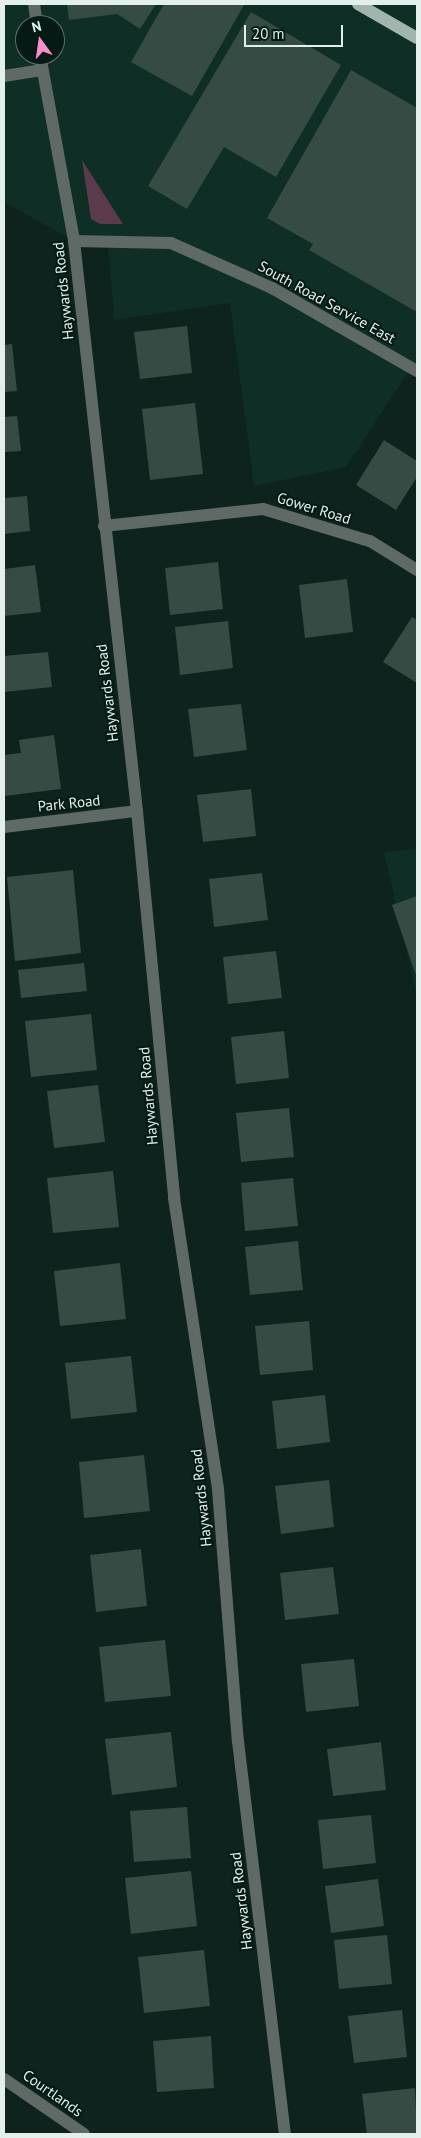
<!DOCTYPE html>
<style>
body{margin:0}
#map{position:relative;width:421px;height:2138px;overflow:hidden;background:#0e231d;font-family:"PT Sans",sans-serif}
div>[style]{position:absolute}
[style*='--x']{left:calc(var(--x)*1px);top:calc(var(--y)*1px);width:calc(var(--w)*1px);rotate:calc(var(--a)*1deg)}
.built>*{inset:0;background:#0f2e26}
.green>*{inset:0;background:#5b3a4b}
.building>*{inset:0;background:#354b44}
.minor>*{height:12px;margin:-6px;padding:0 6px;transform-origin:6px;border-radius:6px;background:#5f6966}
.major>*{height:12px;margin:-6px;padding:0 6px;transform-origin:6px;border-radius:6px;background:#a0b5ae}
span{translate:-50% -50%;white-space:nowrap;text-align:center;line-height:1.15;-webkit-text-stroke:4px #051a14;paint-order:stroke}
.street-label{font-size:15px;color:#e3efeb}
.frame{position:absolute;inset:0;border:5px solid #e3efeb;pointer-events:none}
.north{position:absolute;left:15px;top:15px;width:50px;height:50px;box-sizing:border-box;background:#051a14;border:1px solid #5e6f6a;border-radius:50%;rotate:346deg;font-size:14px;font-weight:700;line-height:20px;text-align:center;color:#e3efeb}
.north::after{content:'';display:block;margin:auto;width:18px;height:22px;background:#f98fc8;clip-path:polygon(50% 0,100% 100%,50% 72%,0 100%)}
.scale{position:absolute;left:244px;top:25px;width:99px;height:22px;box-sizing:border-box;border:2px solid #e3efeb;border-top:0;padding-left:6px;font-size:15px;line-height:18px;white-space:nowrap;color:#e3efeb;-webkit-text-stroke:4px #051a14;paint-order:stroke}
</style>
<div id="map">
<div class="built">
<i style="clip-path:polygon(evenodd,4px 4px,417px 4px,417px 371px,411px 368px,346px 467px,254px 486px,230px 303px,114px 320px,108px 242px,74px 241px,4px 202px,4px 4px,25px 25px,55px 25px,55px 55px,25px 55px,25px 25px)"></i>
<i style="clip-path:polygon(417px 849px,417px 997px,384px 852px)"></i>
</div>
<div class="green">
<i style="clip-path:polygon(82px 160px,123px 224px,100px 224px,91px 219px)"></i>
</div>
<div class="building">
<i style="clip-path:polygon(67px 4px,156px 4px,140px 29px,117px 14px,69px 20px)"></i>
<i style="clip-path:polygon(164px 4px,244px 5px,192px 96px,131px 62px)"></i>
<i style="clip-path:polygon(251px 12px,341px 65px,276px 177px,224px 147px,187px 209px,148px 186px)"></i>
<i style="clip-path:polygon(351px 70px,417px 108px,417px 312px,309px 250px,313px 244px,267px 218px)"></i>
<i style="clip-path:polygon(187px 326px,192px 373px,140px 379px,134px 332px)"></i>
<i style="clip-path:polygon(12px 344px,17px 391px,4px 392px,4px 345px)"></i>
<i style="clip-path:polygon(195px 403px,203px 474px,150px 480px,142px 409px)"></i>
<i style="clip-path:polygon(17px 416px,21px 451px,4px 452px,4px 417px)"></i>
<i style="clip-path:polygon(384px 440px,417px 461px,417px 477px,396px 510px,356px 485px)"></i>
<i style="clip-path:polygon(27px 496px,30px 531px,4px 534px,4px 498px)"></i>
<i style="clip-path:polygon(218px 562px,223px 609px,170px 615px,165px 568px)"></i>
<i style="clip-path:polygon(35px 565px,41px 612px,4px 616px,4px 569px)"></i>
<i style="clip-path:polygon(347px 579px,353px 632px,305px 638px,299px 585px)"></i>
<i style="clip-path:polygon(412px 617px,417px 620px,417px 683px,383px 662px)"></i>
<i style="clip-path:polygon(228px 621px,233px 668px,180px 675px,175px 627px)"></i>
<i style="clip-path:polygon(48px 652px,52px 687px,4px 692px,4px 656px)"></i>
<i style="clip-path:polygon(241px 704px,247px 750px,194px 757px,188px 709px)"></i>
<i style="clip-path:polygon(54px 735px,61px 789px,4px 796px,4px 755px,21px 753px,19px 740px)"></i>
<i style="clip-path:polygon(251px 789px,256px 836px,203px 842px,197px 795px)"></i>
<i style="clip-path:polygon(73px 870px,81px 953px,15px 961px,7px 877px)"></i>
<i style="clip-path:polygon(262px 873px,268px 920px,214px 927px,209px 879px)"></i>
<i style="clip-path:polygon(417px 896px,417px 978px,392px 905px)"></i>
<i style="clip-path:polygon(276px 951px,282px 998px,228px 1004px,223px 957px)"></i>
<i style="clip-path:polygon(84px 963px,87px 991px,21px 998px,18px 970px)"></i>
<i style="clip-path:polygon(91px 1014px,97px 1070px,31px 1077px,25px 1021px)"></i>
<i style="clip-path:polygon(284px 1031px,289px 1078px,236px 1084px,231px 1037px)"></i>
<i style="clip-path:polygon(98px 1085px,105px 1142px,54px 1148px,47px 1091px)"></i>
<i style="clip-path:polygon(289px 1108px,294px 1157px,241px 1162px,236px 1113px)"></i>
<i style="clip-path:polygon(113px 1171px,119px 1227px,53px 1233px,47px 1178px)"></i>
<i style="clip-path:polygon(293px 1178px,298px 1226px,245px 1231px,241px 1183px)"></i>
<i style="clip-path:polygon(298px 1241px,303px 1290px,250px 1295px,245px 1247px)"></i>
<i style="clip-path:polygon(120px 1263px,126px 1319px,60px 1326px,54px 1271px)"></i>
<i style="clip-path:polygon(309px 1321px,313px 1370px,260px 1375px,255px 1326px)"></i>
<i style="clip-path:polygon(131px 1356px,137px 1412px,71px 1419px,65px 1363px)"></i>
<i style="clip-path:polygon(325px 1395px,330px 1442px,277px 1449px,272px 1401px)"></i>
<i style="clip-path:polygon(144px 1455px,150px 1511px,84px 1518px,79px 1462px)"></i>
<i style="clip-path:polygon(329px 1480px,334px 1527px,281px 1534px,275px 1486px)"></i>
<i style="clip-path:polygon(141px 1549px,147px 1606px,96px 1612px,90px 1555px)"></i>
<i style="clip-path:polygon(333px 1567px,339px 1614px,285px 1620px,280px 1573px)"></i>
<i style="clip-path:polygon(165px 1640px,171px 1696px,105px 1702px,99px 1647px)"></i>
<i style="clip-path:polygon(354px 1659px,359px 1706px,306px 1712px,301px 1664px)"></i>
<i style="clip-path:polygon(171px 1732px,177px 1787px,112px 1795px,105px 1739px)"></i>
<i style="clip-path:polygon(381px 1742px,386px 1790px,333px 1796px,327px 1749px)"></i>
<i style="clip-path:polygon(187px 1807px,191px 1858px,134px 1862px,130px 1811px)"></i>
<i style="clip-path:polygon(371px 1815px,376px 1863px,323px 1869px,318px 1820px)"></i>
<i style="clip-path:polygon(191px 1871px,197px 1926px,131px 1934px,125px 1878px)"></i>
<i style="clip-path:polygon(378px 1879px,384px 1926px,331px 1933px,325px 1886px)"></i>
<i style="clip-path:polygon(387px 1935px,392px 1984px,339px 1989px,334px 1940px)"></i>
<i style="clip-path:polygon(204px 1950px,210px 2006px,144px 2013px,138px 1957px)"></i>
<i style="clip-path:polygon(402px 2010px,407px 2057px,354px 2063px,348px 2016px)"></i>
<i style="clip-path:polygon(211px 2036px,214px 2088px,157px 2092px,153px 2041px)"></i>
<i style="clip-path:polygon(415px 2088px,417px 2134px,367px 2134px,362px 2094px)"></i>
</div>
<div class="minor">
<i style="--x:34;--y:4;--w:21;--a:82"></i>
<i style="--x:40;--y:55;--w:189;--a:79.6"></i>
<i style="--x:74;--y:241;--w:573;--a:83.69"></i>
<i style="--x:137;--y:811;--w:389;--a:84.5"></i>
<i style="--x:174;--y:1198;--w:294;--a:81.4"></i>
<i style="--x:218;--y:1489;--w:253;--a:85.5"></i>
<i style="--x:238;--y:1741;--w:396;--a:83.2"></i>
<i style="--x:4;--y:76;--w:38;--a:-9"></i>
<i style="--x:74;--y:241;--w:97;--a:1.2"></i>
<i style="--x:171;--y:243;--w:111;--a:24"></i>
<i style="--x:272;--y:288;--w:167;--a:29.8"></i>
<i style="--x:104;--y:526;--w:160;--a:-6.1"></i>
<i style="--x:263;--y:509;--w:112;--a:16.7"></i>
<i style="--x:370;--y:541;--w:55;--a:31.7"></i>
<i style="--x:4;--y:827;--w:134;--a:-6.9"></i>
<i style="--x:4;--y:2079;--w:97;--a:34.5"></i>
</div>
<div class="major">
<i style="--x:358;--y:4;--w:68;--a:30"></i>
</div>
<div class="street-label">
<span style="left:63px;top:291px;rotate:-96deg">Haywards Road</span>
<span style="left:327px;top:302px;rotate:29deg">South Road Service East</span>
<span style="left:314px;top:508px;rotate:17deg">Gower Road</span>
<span style="left:107px;top:693px;rotate:-97deg">Haywards Road</span>
<span style="left:69px;top:803px;rotate:-6deg">Park Road</span>
<span style="left:148px;top:1096px;rotate:-95deg">Haywards Road</span>
<span style="left:201px;top:1498px;rotate:-96deg">Haywards Road</span>
<span style="left:241px;top:1901px;rotate:-97deg">Haywards Road</span>
<span style="left:53px;top:2093px;rotate:35deg">Courtlands</span>
</div>
<div class="frame"></div>
<div class="north">N</div>
<div class="scale">20 m</div>
</div>
